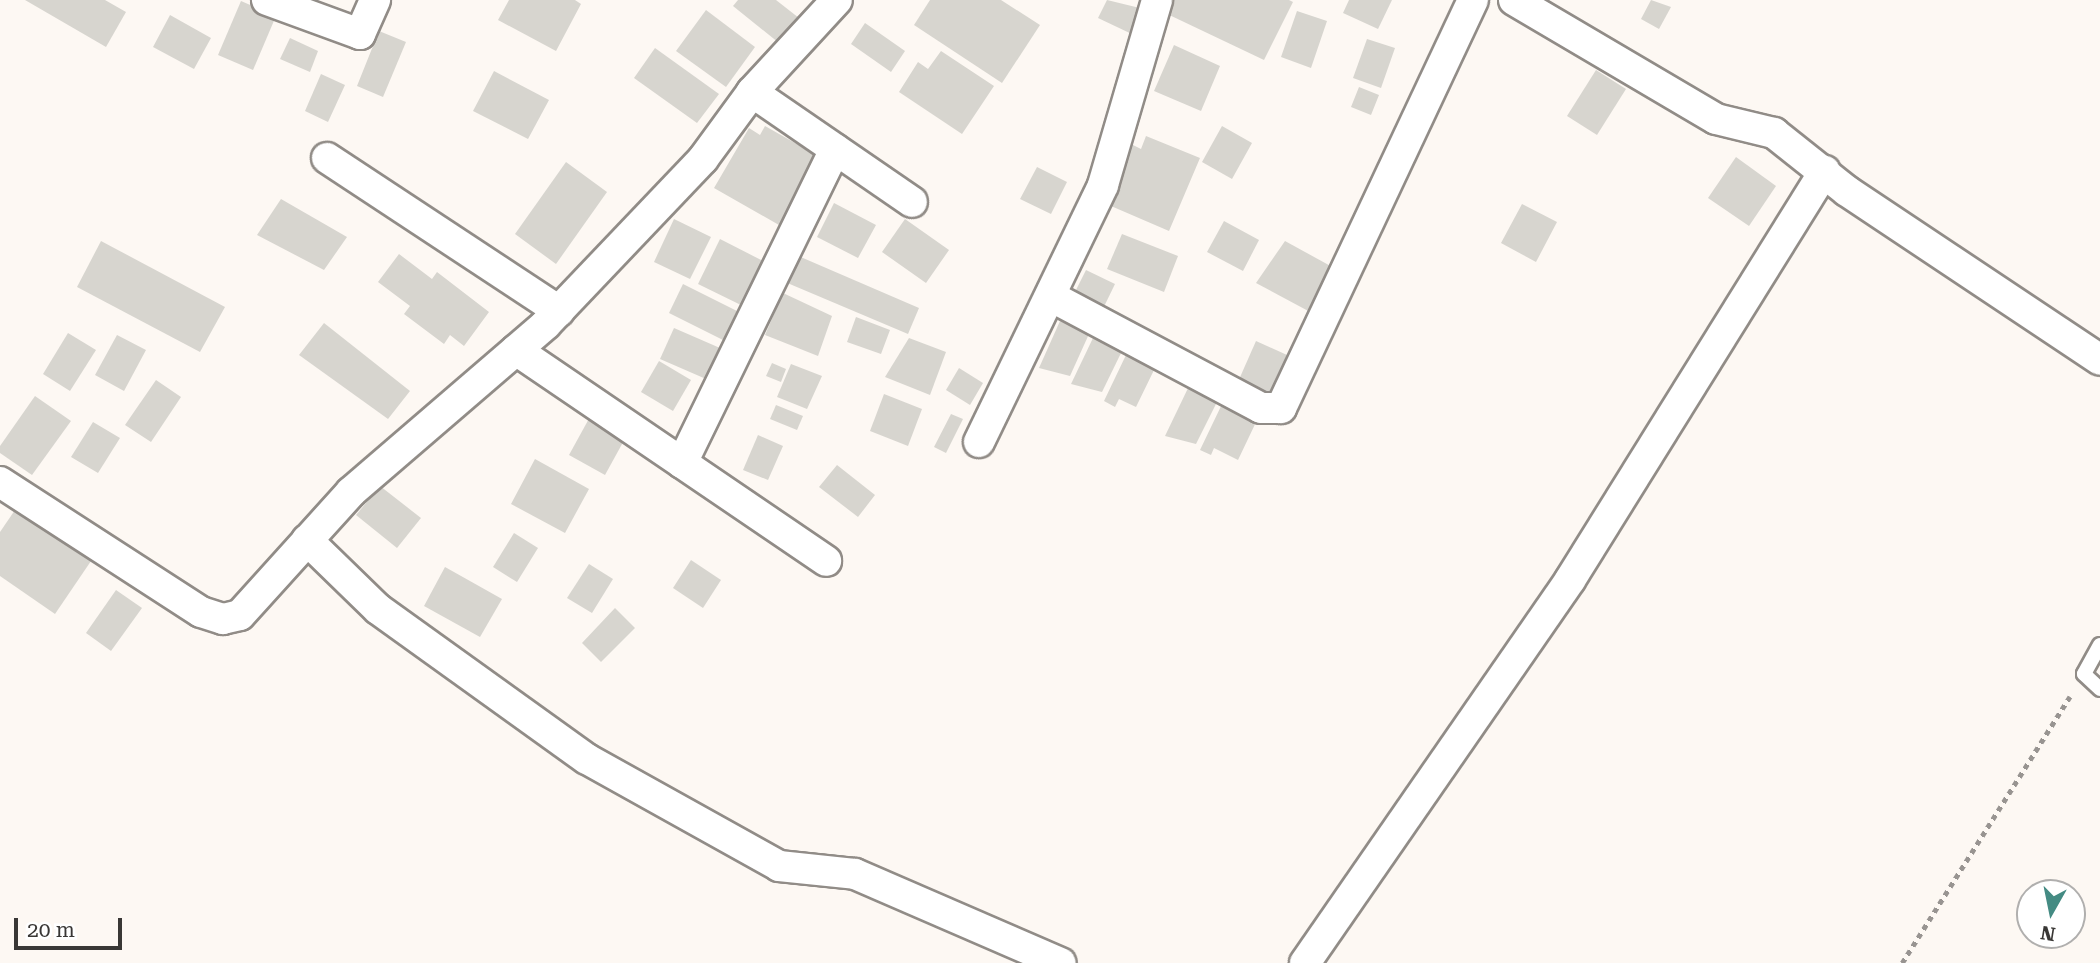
<!DOCTYPE html>
<style>
body{margin:0}
#map{position:relative;width:2100px;height:963px;overflow:hidden;background:#fdf8f3;font-family:"Roboto Serif",serif}
div>[style]{position:absolute}
[style*='--x']{left:calc(var(--x)*1px);top:calc(var(--y)*1px);width:calc(var(--w)*1px);rotate:calc(var(--a)*1deg)}
.building>*{inset:0;background:#d7d5cf}
.path>*{height:4.5px;margin-top:-2.25px;transform-origin:0;background:repeating-linear-gradient(90deg,#989491 0 5px,transparent 0 10px)}
.roads{filter:drop-shadow(2px 0 #918c87) drop-shadow(-2px 0 #918c87) drop-shadow(0 2px #918c87) drop-shadow(0 -2px #918c87)}
.service>*{height:14px;margin:-7px;padding:0 7px;transform-origin:7px;border-radius:7px;background:#fff}
.minor>*{height:30px;margin:-15px;padding:0 15px;transform-origin:15px;border-radius:15px;background:#fff}
span{translate:-50% -50%;white-space:nowrap;text-align:center;line-height:1.15;-webkit-text-stroke:7px #fff;paint-order:stroke}
.north{position:absolute;left:2016px;top:879px;width:70px;height:70px;box-sizing:border-box;background:#fff;border:2px solid #b0afae;border-radius:50%;rotate:189deg;font-size:19px;font-weight:700;line-height:28px;text-align:center;color:#393735}
.north::after{content:'';display:block;margin:auto;width:24px;height:32px;background:#448b83;clip-path:polygon(50% 0,100% 100%,50% 72%,0 100%)}
.scale{position:absolute;left:14px;top:918px;width:108px;height:32px;box-sizing:border-box;border:4px solid #393735;border-top:0;padding-left:9px;font-size:21px;line-height:24px;white-space:nowrap;color:#393735;-webkit-text-stroke:5px #fff;paint-order:stroke}
</style>
<div id="map">
<div class="building">
<i style="clip-path:polygon(25px 0,105px 0,126px 12px,106px 47px)"></i>
<i style="clip-path:polygon(509px 0,575px 0,581px 4px,556px 51px,498px 20px)"></i>
<i style="clip-path:polygon(738px 0,776px 0,799px 18px,779px 43px,733px 6px)"></i>
<i style="clip-path:polygon(930px 0,1001px 0,1040px 25px,1002px 83px,914px 25px)"></i>
<i style="clip-path:polygon(1107px 0,1148px 10px,1136px 36px,1098px 18px)"></i>
<i style="clip-path:polygon(1169px 0,1289px 0,1293px 2px,1264px 60px,1163px 12px)"></i>
<i style="clip-path:polygon(1349px 0,1392px 0,1378px 29px,1343px 13px)"></i>
<i style="clip-path:polygon(1651px 0,1671px 7px,1659px 29px,1641px 19px)"></i>
<i style="clip-path:polygon(241px 1px,276px 16px,253px 70px,218px 55px)"></i>
<i style="clip-path:polygon(706px 10px,755px 47px,726px 87px,676px 51px)"></i>
<i style="clip-path:polygon(1297px 11px,1327px 21px,1311px 68px,1281px 57px)"></i>
<i style="clip-path:polygon(170px 15px,211px 38px,194px 69px,153px 47px)"></i>
<i style="clip-path:polygon(865px 23px,905px 51px,891px 72px,851px 44px)"></i>
<i style="clip-path:polygon(379px 31px,406px 42px,383px 97px,357px 86px)"></i>
<i style="clip-path:polygon(290px 38px,318px 51px,310px 72px,280px 59px)"></i>
<i style="clip-path:polygon(1367px 39px,1395px 48px,1381px 88px,1353px 78px)"></i>
<i style="clip-path:polygon(1174px 45px,1220px 66px,1201px 111px,1154px 91px)"></i>
<i style="clip-path:polygon(655px 48px,719px 94px,697px 123px,634px 78px)"></i>
<i style="clip-path:polygon(941px 51px,994px 86px,962px 134px,899px 92px,918px 62px,928px 69px)"></i>
<i style="clip-path:polygon(1596px 70px,1626px 89px,1597px 135px,1567px 116px)"></i>
<i style="clip-path:polygon(494px 71px,549px 100px,528px 139px,473px 111px)"></i>
<i style="clip-path:polygon(321px 74px,345px 85px,328px 122px,305px 111px)"></i>
<i style="clip-path:polygon(1359px 87px,1379px 95px,1371px 115px,1351px 107px)"></i>
<i style="clip-path:polygon(765px 126px,818px 156px,779px 225px,714px 188px,749px 128px,760px 135px)"></i>
<i style="clip-path:polygon(1222px 126px,1252px 143px,1232px 179px,1202px 162px)"></i>
<i style="clip-path:polygon(1146px 136px,1200px 158px,1169px 231px,1104px 203px,1129px 143px,1141px 149px)"></i>
<i style="clip-path:polygon(1736px 157px,1776px 186px,1749px 226px,1708px 198px)"></i>
<i style="clip-path:polygon(566px 162px,607px 192px,556px 264px,515px 234px)"></i>
<i style="clip-path:polygon(1037px 167px,1067px 182px,1051px 214px,1020px 199px)"></i>
<i style="clip-path:polygon(281px 199px,347px 237px,324px 270px,257px 235px)"></i>
<i style="clip-path:polygon(834px 203px,876px 225px,858px 258px,817px 237px)"></i>
<i style="clip-path:polygon(1522px 204px,1557px 222px,1536px 262px,1501px 243px)"></i>
<i style="clip-path:polygon(674px 219px,711px 237px,690px 279px,654px 262px)"></i>
<i style="clip-path:polygon(905px 219px,949px 250px,926px 283px,882px 252px)"></i>
<i style="clip-path:polygon(1224px 221px,1259px 240px,1243px 271px,1207px 252px)"></i>
<i style="clip-path:polygon(1122px 234px,1178px 256px,1164px 292px,1107px 269px)"></i>
<i style="clip-path:polygon(720px 239px,767px 263px,745px 307px,698px 284px)"></i>
<i style="clip-path:polygon(101px 241px,225px 307px,200px 352px,77px 287px)"></i>
<i style="clip-path:polygon(1285px 241px,1336px 269px,1312px 313px,1256px 283px)"></i>
<i style="clip-path:polygon(399px 254px,432px 279px,437px 272px,489px 312px,464px 346px,450px 335px,444px 344px,404px 314px,410px 306px,378px 282px)"></i>
<i style="clip-path:polygon(796px 255px,919px 308px,908px 334px,785px 282px)"></i>
<i style="clip-path:polygon(1086px 270px,1115px 284px,1098px 319px,1069px 304px)"></i>
<i style="clip-path:polygon(683px 284px,737px 311px,723px 340px,669px 313px)"></i>
<i style="clip-path:polygon(783px 293px,832px 316px,818px 356px,765px 335px)"></i>
<i style="clip-path:polygon(856px 317px,890px 330px,881px 354px,847px 342px)"></i>
<i style="clip-path:polygon(1060px 321px,1089px 334px,1070px 376px,1039px 368px)"></i>
<i style="clip-path:polygon(324px 323px,410px 391px,388px 419px,299px 355px)"></i>
<i style="clip-path:polygon(674px 328px,720px 348px,706px 379px,660px 359px)"></i>
<i style="clip-path:polygon(68px 333px,96px 350px,70px 391px,43px 374px)"></i>
<i style="clip-path:polygon(117px 335px,146px 350px,124px 391px,95px 375px)"></i>
<i style="clip-path:polygon(909px 338px,946px 352px,930px 395px,885px 377px)"></i>
<i style="clip-path:polygon(1093px 338px,1122px 351px,1102px 392px,1071px 384px)"></i>
<i style="clip-path:polygon(1256px 341px,1287px 355px,1268px 398px,1237px 384px)"></i>
<i style="clip-path:polygon(1126px 355px,1155px 368px,1136px 407px,1119px 399px,1115px 407px,1104px 401px)"></i>
<i style="clip-path:polygon(659px 361px,691px 380px,673px 411px,641px 392px)"></i>
<i style="clip-path:polygon(772px 363px,786px 369px,781px 382px,766px 376px)"></i>
<i style="clip-path:polygon(791px 364px,822px 376px,807px 409px,777px 397px)"></i>
<i style="clip-path:polygon(959px 368px,983px 383px,970px 405px,946px 390px)"></i>
<i style="clip-path:polygon(156px 380px,181px 397px,151px 442px,125px 425px)"></i>
<i style="clip-path:polygon(1190px 384px,1219px 398px,1196px 444px,1165px 436px)"></i>
<i style="clip-path:polygon(884px 394px,922px 409px,908px 446px,870px 431px)"></i>
<i style="clip-path:polygon(35px 396px,71px 421px,32px 475px,0 453px,0 446px)"></i>
<i style="clip-path:polygon(1223px 402px,1258px 418px,1238px 460px,1214px 448px,1211px 455px,1200px 450px)"></i>
<i style="clip-path:polygon(776px 405px,803px 416px,797px 430px,770px 419px)"></i>
<i style="clip-path:polygon(951px 414px,963px 419px,946px 453px,934px 447px)"></i>
<i style="clip-path:polygon(591px 415px,627px 435px,605px 475px,569px 455px)"></i>
<i style="clip-path:polygon(93px 422px,120px 438px,98px 473px,71px 457px)"></i>
<i style="clip-path:polygon(758px 435px,783px 446px,768px 480px,743px 470px)"></i>
<i style="clip-path:polygon(535px 459px,589px 489px,565px 533px,511px 504px)"></i>
<i style="clip-path:polygon(837px 465px,875px 495px,858px 517px,819px 487px)"></i>
<i style="clip-path:polygon(380px 486px,421px 518px,397px 548px,356px 515px)"></i>
<i style="clip-path:polygon(15px 510px,91px 561px,55px 614px,0 576px,0 532px)"></i>
<i style="clip-path:polygon(514px 533px,538px 548px,517px 582px,493px 567px)"></i>
<i style="clip-path:polygon(691px 560px,721px 580px,703px 608px,673px 588px)"></i>
<i style="clip-path:polygon(589px 564px,613px 579px,592px 613px,567px 598px)"></i>
<i style="clip-path:polygon(445px 567px,502px 599px,480px 637px,424px 606px)"></i>
<i style="clip-path:polygon(116px 590px,142px 608px,111px 651px,86px 633px)"></i>
<i style="clip-path:polygon(615px 608px,635px 628px,601px 662px,582px 643px)"></i>
</div>
<div class="path">
<i style="--x:1902;--y:963;--w:315;--a:-57.8"></i>
</div>
<div class="roads">
<div class="service">
<i style="--x:2100;--y:645;--w:33;--a:119"></i>
<i style="--x:2084;--y:674;--w:22;--a:43"></i>
</div>
<div class="minor">
<i style="--x:267;--y:0;--w:99;--a:20.1"></i>
<i style="--x:360;--y:34;--w:37;--a:-66"></i>
<i style="--x:1514;--y:0;--w:234;--a:30.5"></i>
<i style="--x:1716;--y:119;--w:60;--a:13.6"></i>
<i style="--x:1774;--y:133;--w:93;--a:38.5"></i>
<i style="--x:1847;--y:191;--w:304;--a:33.7"></i>
<i style="--x:752;--y:92;--w:194;--a:34.5"></i>
<i style="--x:327;--y:158;--w:278;--a:33.4"></i>
<i style="--x:1054;--y:298;--w:234;--a:28"></i>
<i style="--x:1261;--y:408;--w:20;--a:0"></i>
<i style="--x:1281;--y:408;--w:451;--a:-64.8"></i>
<i style="--x:516;--y:350;--w:375;--a:34.2"></i>
<i style="--x:979;--y:442;--w:285;--a:-64.2"></i>
<i style="--x:1103;--y:185;--w:193;--a:-73.7"></i>
<i style="--x:682;--y:463;--w:349;--a:-64"></i>
<i style="--x:0;--y:482;--w:239;--a:32.9"></i>
<i style="--x:201;--y:612;--w:23;--a:18"></i>
<i style="--x:223;--y:619;--w:17;--a:-13"></i>
<i style="--x:240;--y:615;--w:166;--a:-47.9"></i>
<i style="--x:351;--y:492;--w:257;--a:-40.7"></i>
<i style="--x:546;--y:324;--w:228;--a:-46.4"></i>
<i style="--x:703;--y:159;--w:83;--a:-53.8"></i>
<i style="--x:752;--y:92;--w:125;--a:-47.3"></i>
<i style="--x:307;--y:540;--w:99;--a:44.2"></i>
<i style="--x:378;--y:609;--w:257;--a:35.7"></i>
<i style="--x:587;--y:759;--w:220;--a:29.1"></i>
<i style="--x:779;--y:866;--w:76;--a:6"></i>
<i style="--x:855;--y:874;--w:224;--a:23.4"></i>
<i style="--x:1305;--y:963;--w:466;--a:-55.3"></i>
<i style="--x:1570;--y:580;--w:482;--a:-58.1"></i>
</div>
</div>
<div class="north">N</div>
<div class="scale">20 m</div>
</div>
